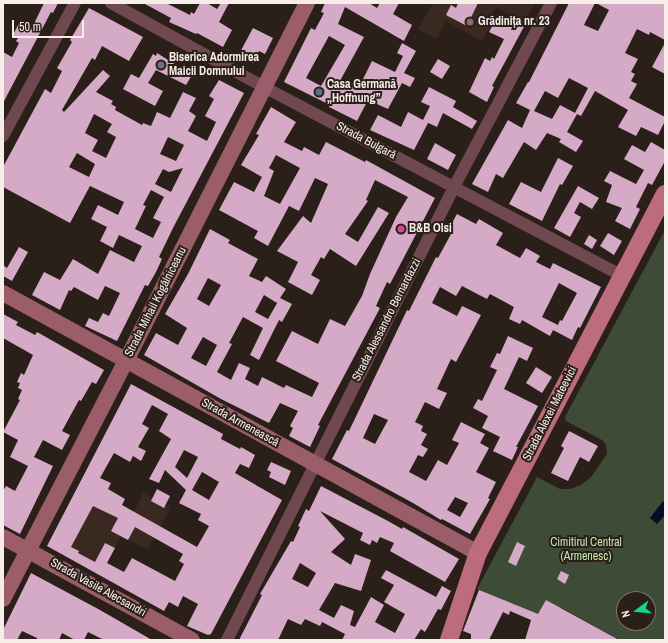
<!DOCTYPE html>
<meta charset="utf-8">
<style>
body{margin:0}
#map{position:relative;width:668px;height:643px;overflow:hidden;background:#2b1f19;font-family:"Archivo Narrow",sans-serif}
div>[style]{position:absolute}
[style*='--x']{left:calc(var(--x)*1px);top:calc(var(--y)*1px);width:calc(var(--w)*1px);rotate:calc(var(--a)*1deg)}
.education>*{inset:0;background:#3a2920}
.green>*{inset:0;background:#3e4c37}
.water>*{inset:0;background:#020e2a}
.building>*{inset:0;background:#d4aac6}
.minor>*{height:12px;margin:-6px;padding:0 6px;transform-origin:6px;border-radius:6px;background:#704850}
.secondary>*{height:16px;margin:-8px;padding:0 8px;transform-origin:8px;border-radius:8px;background:#9b5d6a}
.primary>*{height:18px;margin:-9px;padding:0 9px;transform-origin:9px;border-radius:9px;background:#bc6c7e}
.dots>*{width:11px;height:11px;translate:-50% -50%;box-sizing:border-box;border:2px solid #2b1f19;border-radius:50%}
span{translate:-50% -50%;white-space:nowrap;text-align:center;line-height:1.15;-webkit-text-stroke:4px #2b1f19;paint-order:stroke}
.poi-label{font-size:12px;color:#f7eeea;font-weight:700}
.left{translate:0 -50%;text-align:left}
.street-label{font-size:12px;color:#f7eeea}
.park-label{font-size:12px;color:#c1e8ab}
.frame{position:absolute;inset:0;border:4px solid #f7eeea;pointer-events:none}
.north{position:absolute;left:616px;top:591px;width:40px;height:40px;box-sizing:border-box;background:#2b1f19;border:1px solid #7d726d;border-radius:50%;rotate:254deg;font-size:11px;font-weight:700;line-height:16px;text-align:center;color:#f7eeea}
.north::after{content:'';display:block;margin:auto;width:14px;height:18px;background:#0fd98a;clip-path:polygon(50% 0,100% 100%,50% 72%,0 100%)}
.scale{position:absolute;left:12px;top:20px;width:72px;height:18px;box-sizing:border-box;border:2px solid #f7eeea;border-top:0;padding-left:5px;font-size:12px;line-height:14px;white-space:nowrap;color:#f7eeea;-webkit-text-stroke:3px #2b1f19;paint-order:stroke}
</style>
<div id="map">
<div class="education">
<i style="clip-path:polygon(433px 3px,535px 3px,524px 23px,496px 7px,491px 16px,495px 18px,482px 41px,446px 21px,437px 39px,418px 29px)"></i>
<i style="clip-path:polygon(79px 484px,134px 512px,143px 493px,170px 508px,148px 550px,121px 536px,100px 575px,47px 546px)"></i>
</div>
<div class="green">
<i style="clip-path:polygon(evenodd,665px 230px,665px 640px,619px 640px,562px 608px,541px 616px,496px 597px,495px 599px,477px 589px,537px 477px,560px 489px,570px 489px,581px 485px,591px 477px,607px 454px,606px 445px,602px 440px,566px 421px,565px 417px,665px 230px,624px 599px,648px 599px,648px 623px,624px 623px,624px 599px)"></i>
</div>
<div class="water">
<i style="clip-path:polygon(663px 501px,665px 503px,665px 515px,657px 524px,650px 518px)"></i>
</div>
<div class="building">
<i style="clip-path:polygon(44px 3px,58px 3px,53px 13px,51px 12px,3px 103px,3px 52px,12px 57px,19px 43px,16px 41px,18px 38px,13px 35px,19px 23px,31px 30px)"></i>
<i style="clip-path:polygon(143px 3px,166px 3px,190px 15px,191px 12px,194px 14px,200px 3px,207px 3px,217px 9px,221px 3px,229px 3px,219px 22px,232px 30px,223px 47px,197px 33px,196px 34px,169px 22px,171px 18px)"></i>
<i style="clip-path:polygon(evenodd,325px 3px,369px 3px,377px 8px,380px 3px,399px 3px,393px 14px,412px 25px,404px 41px,345px 7px,338px 24px,364px 37px,341px 79px,359px 87px,372px 61px,395px 72px,403px 56px,397px 53px,402px 43px,416px 51px,404px 73px,415px 78px,410px 87px,402px 83px,388px 109px,368px 100px,357px 121px,329px 107px,330px 105px,284px 82px,311px 28px,315px 30px,324px 13px,321px 12px,325px 3px,329px 36px,345px 45px,321px 86px,306px 78px,329px 36px)"></i>
<i style="clip-path:polygon(458px 3px,478px 3px,467px 26px,446px 15px,451px 5px,456px 8px)"></i>
<i style="clip-path:polygon(569px 3px,595px 3px,584px 25px,598px 31px,609px 10px,596px 3px,665px 3px,665px 40px,650px 32px,649px 35px,637px 29px,625px 53px,638px 59px,631px 72px,635px 74px,631px 81px,637px 84px,629px 98px,665px 117px,665px 121px,658px 135px,641px 127px,636px 136px,618px 127px,628px 110px,595px 91px,581px 116px,575px 113px,588px 88px,569px 78px,558px 98px,545px 91px,534px 111px,552px 119px,560px 105px,577px 114px,567px 132px,583px 141px,576px 152px,559px 142px,561px 139px,547px 133px,536px 150px,524px 142px,503px 178px,496px 174px,488px 192px,472px 184px,508px 120px,522px 128px,530px 110px,516px 103px,528px 82px,529px 82px)"></i>
<i style="clip-path:polygon(evenodd,89px 8px,143px 37px,129px 61px,102px 46px,95px 60px,92px 58px,62px 110px,64px 112px,103px 70px,110px 76px,96px 92px,113px 101px,111px 104px,116px 107px,115px 110px,142px 125px,143px 123px,151px 126px,157px 112px,170px 118px,183px 92px,196px 98px,189px 111px,196px 116px,188px 131px,207px 141px,216px 122px,205px 116px,214px 99px,209px 96px,219px 80px,244px 93px,173px 228px,159px 257px,162px 259px,156px 272px,148px 286px,145px 285px,117px 341px,85px 326px,89px 318px,98px 322px,103px 313px,109px 316px,120px 293px,105px 286px,98px 300px,74px 287px,71px 291px,69px 290px,60px 310px,32px 295px,44px 272px,60px 280px,73px 259px,98px 274px,110px 250px,134px 262px,142px 246px,119px 235px,113px 248px,100px 241px,107px 227px,91px 219px,98px 205px,118px 215px,124px 202px,90px 186px,70px 223px,3px 187px,3px 167px,45px 89px,51px 93px,62px 71px,57px 68px,72px 42px,70px 40px,89px 8px,94px 114px,112px 124px,107px 132px,116px 137px,106px 158px,92px 151px,98px 140px,85px 133px,94px 114px,89px 8px,168px 137px,184px 145px,176px 161px,160px 154px,168px 137px,89px 8px,77px 153px,95px 164px,89px 177px,69px 167px,77px 153px,89px 8px,183px 168px,171px 192px,155px 184px,163px 169px,169px 172px,183px 168px,89px 8px,151px 190px,164px 197px,153px 218px,161px 222px,153px 238px,135px 229px,146px 206px,143px 205px,151px 190px)"></i>
<i style="clip-path:polygon(512px 16px,526px 23px,492px 86px,494px 87px,487px 102px,469px 92px,485px 58px,490px 61px,492px 57px,494px 59px,504px 39px,489px 32px,496px 19px,507px 24px)"></i>
<i style="clip-path:polygon(253px 28px,273px 38px,265px 54px,259px 51px,253px 63px,238px 56px)"></i>
<i style="clip-path:polygon(665px 43px,665px 74px,652px 67px)"></i>
<i style="clip-path:polygon(157px 53px,192px 75px,186px 85px,156px 70px,148px 83px,163px 91px,155px 106px,123px 89px,131px 74px,139px 78px,153px 54px,156px 56px)"></i>
<i style="clip-path:polygon(438px 59px,450px 66px,442px 79px,430px 72px)"></i>
<i style="clip-path:polygon(429px 87px,456px 101px,453px 107px,477px 121px,472px 129px,443px 113px,437px 127px,426px 122px,428px 123px,414px 150px,370px 130px,378px 115px,401px 127px,408px 112px,423px 120px,430px 106px,421px 102px)"></i>
<i style="clip-path:polygon(evenodd,271px 107px,296px 122px,284px 142px,302px 151px,304px 147px,319px 155px,326px 142px,365px 162px,366px 160px,435px 198px,390px 284px,387px 282px,376px 306px,380px 308px,318px 425px,320px 426px,310px 447px,289px 436px,293px 428px,290px 426px,298px 411px,280px 403px,269px 423px,221px 399px,144px 355px,156px 333px,178px 345px,187px 328px,165px 314px,188px 274px,210px 229px,230px 240px,228px 243px,258px 259px,249px 276px,262px 282px,266px 276px,286px 289px,280px 298px,292px 304px,282px 322px,279px 320px,259px 360px,250px 355px,263px 328px,243px 317px,229px 343px,232px 344px,217px 372px,231px 380px,239px 363px,250px 368px,245px 379px,258px 386px,262px 377px,284px 388px,286px 385px,312px 397px,319px 383px,276px 361px,292px 331px,318px 344px,330px 319px,345px 326px,362px 296px,370px 274px,396px 217px,408px 197px,375px 180px,366px 200px,368px 201px,345px 234px,358px 242px,378px 207px,389px 213px,356px 266px,330px 249px,324px 259px,321px 257px,311px 275px,320px 280px,312px 295px,288px 282px,298px 262px,277px 251px,303px 216px,311px 223px,328px 184px,315px 178px,299px 211px,289px 206px,268px 246px,254px 238px,258px 231px,219px 210px,234px 182px,254px 192px,262px 177px,241px 165px,259px 135px,256px 134px,271px 107px,276px 155px,300px 168px,280px 204px,264px 196px,274px 171px,269px 168px,276px 155px,271px 107px,208px 278px,221px 285px,209px 306px,197px 299px,208px 278px,271px 107px,264px 295px,277px 303px,280px 298px,268px 319px,255px 312px,264px 295px,271px 107px,203px 337px,217px 345px,206px 366px,191px 358px,203px 337px)"></i>
<i style="clip-path:polygon(651px 142px,665px 150px,665px 161px,652px 185px,648px 183px,636px 207px,640px 209px,630px 229px,615px 221px,622px 208px,606px 202px,612px 185px,604px 181px,610px 171px,636px 184px,644px 170px,624px 159px,632px 145px,645px 152px)"></i>
<i style="clip-path:polygon(435px 143px,456px 155px,448px 170px,427px 159px)"></i>
<i style="clip-path:polygon(558px 158px,573px 166px,562px 185px,560px 184px,542px 221px,509px 204px,521px 182px,541px 192px)"></i>
<i style="clip-path:polygon(578px 186px,599px 198px,592px 209px,580px 202px,574px 213px,581px 217px,570px 237px,554px 228px)"></i>
<i style="clip-path:polygon(evenodd,457px 214px,476px 224px,479px 219px,503px 233px,496px 245px,520px 258px,526px 248px,540px 256px,536px 262px,550px 269px,553px 263px,601px 287px,580px 328px,578px 327px,572px 340px,553px 330px,550px 336px,522px 320px,520px 324px,509px 319px,514px 307px,490px 294px,487px 299px,462px 286px,456px 296px,440px 287px,432px 303px,457px 316px,462px 306px,481px 315px,456px 362px,451px 359px,437px 389px,447px 393px,439px 409px,425px 402px,415px 422px,423px 426px,421px 431px,427px 434px,421px 445px,428px 449px,423px 457px,418px 455px,409px 472px,426px 481px,438px 460px,447px 465px,459px 443px,452px 440px,461px 422px,485px 434px,480px 443px,489px 448px,476px 472px,496px 482px,488px 498px,490px 499px,470px 534px,442px 519px,441px 520px,413px 503px,332px 459px,347px 430px,349px 431px,407px 310px,409px 311px,436px 257px,438px 258px,451px 234px,447px 232px,457px 214px,559px 283px,577px 293px,562px 321px,560px 320px,558px 325px,542px 317px,559px 283px,457px 214px,374px 414px,388px 420px,375px 444px,363px 438px,374px 414px,457px 214px,455px 497px,468px 503px,460px 517px,447px 510px,455px 497px)"></i>
<i style="clip-path:polygon(608px 233px,622px 241px,614px 255px,600px 246px)"></i>
<i style="clip-path:polygon(589px 235px,597px 240px,592px 249px,584px 244px)"></i>
<i style="clip-path:polygon(19px 247px,28px 252px,12px 281px,3px 276px,3px 265px,7px 268px)"></i>
<i style="clip-path:polygon(3px 314px,18px 322px,16px 325px,35px 335px,37px 332px,104px 370px,96px 384px,92px 382px,81px 401px,79px 400px,62px 431px,70px 435px,62px 450px,43px 440px,34px 457px,53px 466px,20px 534px,3px 525px,3px 491px,6px 486px,15px 491px,28px 466px,10px 457px,18px 440px,3px 432px,20px 400px,18px 399px,22px 390px,18px 388px,20px 383px,17px 382px,21px 373px,24px 375px,33px 355px,3px 338px)"></i>
<i style="clip-path:polygon(508px 336px,533px 348px,527px 361px,519px 357px,504px 389px,538px 406px,516px 447px,518px 447px,512px 460px,493px 451px,500px 437px,482px 428px,488px 416px,473px 408px,478px 399px,482px 401px,497px 370px,490px 367px,497px 353px,500px 354px)"></i>
<i style="clip-path:polygon(536px 367px,552px 377px,542px 393px,526px 383px)"></i>
<i style="clip-path:polygon(evenodd,131px 384px,223px 434px,221px 439px,240px 449px,241px 447px,255px 455px,249px 468px,240px 464px,235px 473px,282px 500px,211px 634px,208px 635px,187px 626px,198px 604px,183px 596px,178px 607px,169px 602px,164px 611px,47px 546px,131px 384px,152px 405px,168px 414px,159px 431px,171px 439px,149px 479px,159px 483px,165px 470px,186px 490px,179px 503px,201px 514px,198px 520px,209px 526px,197px 547px,122px 505px,125px 499px,108px 489px,111px 483px,100px 478px,114px 453px,130px 462px,133px 456px,141px 461px,146px 451px,138px 447px,149px 428px,142px 424px,152px 405px,131px 384px,184px 450px,198px 457px,187px 478px,175px 467px,184px 450px,131px 384px,202px 472px,219px 482px,209px 500px,192px 490px,202px 472px,131px 384px,93px 506px,118px 518px,111px 531px,128px 540px,135px 527px,183px 554px,179px 561px,184px 564px,175px 581px,132px 558px,124px 572px,107px 563px,115px 548px,105px 543px,95px 562px,78px 553px,79px 551px,71px 547px,93px 506px)"></i>
<i style="clip-path:polygon(569px 431px,598px 446px,589px 462px,580px 457px,568px 481px,551px 473px,564px 448px,561px 446px)"></i>
<i style="clip-path:polygon(271px 462px,291px 471px,285px 485px,269px 477px,271px 472px,267px 470px)"></i>
<i style="clip-path:polygon(evenodd,321px 486px,388px 521px,402px 529px,403px 527px,459px 559px,445px 582px,390px 551px,394px 543px,380px 537px,377px 543px,372px 540px,370px 545px,360px 540px,363px 533px,320px 511px,345px 539px,331px 552px,351px 565px,355px 554px,371px 560px,361px 591px,335px 583px,319px 610px,334px 618px,341px 605px,354px 611px,350px 625px,355px 627px,371px 597px,384px 605px,375px 622px,395px 633px,405px 614px,384px 602px,394px 585px,381px 578px,386px 570px,436px 597px,442px 586px,451px 591px,441px 610px,438px 609px,425px 632px,421px 629px,414px 640px,342px 640px,345px 634px,322px 622px,320px 626px,305px 619px,301px 625px,288px 619px,278px 640px,239px 640px,262px 595px,260px 594px,291px 541px,293px 542px,300px 527px,298px 526px,306px 509px,309px 511px,321px 486px,300px 563px,316px 573px,308px 587px,292px 579px,300px 563px)"></i>
<i style="clip-path:polygon(157px 489px,170px 496px,164px 508px,151px 501px)"></i>
<i style="clip-path:polygon(517px 542px,525px 546px,516px 566px,508px 562px)"></i>
<i style="clip-path:polygon(561px 571px,569px 575px,565px 584px,557px 579px)"></i>
<i style="clip-path:polygon(31px 573px,100px 610px,152px 640px,104px 640px,88px 632px,84px 640px,75px 640px,62px 633px,59px 640px,37px 640px,37px 638px,22px 631px,17px 640px,3px 640px,3px 630px)"></i>
<i style="clip-path:polygon(479px 590px,538px 614px,546px 600px,619px 640px,525px 640px,531px 620px,510px 611px,509px 615px,503px 612px,489px 640px,471px 640px,471px 634px,463px 631px)"></i>
</div>
<div class="minor">
<i style="--x:111;--y:3;--w:175;--a:28.8"></i>
<i style="--x:264;--y:87;--w:405;--a:27.8"></i>
<i style="--x:3;--y:136;--w:151;--a:-61.6"></i>
<i style="--x:227;--y:640;--w:507;--a:-63.38"></i>
<i style="--x:454;--y:187;--w:208;--a:-62.2"></i>
</div>
<div class="secondary">
<i style="--x:3;--y:293;--w:542;--a:28.69"></i>
<i style="--x:3;--y:537;--w:215;--a:28.6"></i>
<i style="--x:3;--y:599;--w:268;--a:-62.7"></i>
<i style="--x:126;--y:361;--w:401;--a:-63.2"></i>
</div>
<div class="primary">
<i style="--x:449;--y:640;--w:92;--a:-71.6"></i>
<i style="--x:478;--y:553;--w:405;--a:-62.5"></i>
</div>
<div class="dots">
<i style="left:470px;top:22px;background:#8d6e63"></i>
<i style="left:161px;top:65px;background:#6b7280"></i>
<i style="left:319px;top:92px;background:#5c6f8a"></i>
<i style="left:401px;top:229px;background:#d1479c"></i>
</div>
<div class="poi-label">
<span class="left" style="left:478px;top:22px">Grădinița nr. 23</span>
<span class="left" style="left:169px;top:65px">Biserica Adormirea<br>Maicii Domnului</span>
<span class="left" style="left:327px;top:92px">Casa Germană<br>„Hoffnung”</span>
<span class="left" style="left:409px;top:229px">B&amp;B Olsi</span>
</div>
<div class="street-label">
<span style="left:366px;top:141px;rotate:28deg">Strada Bulgară</span>
<span style="left:156px;top:302px;rotate:-63deg">Strada Mihail Kogălniceanu</span>
<span style="left:387px;top:320px;rotate:-63deg">Strada Alessandro Bernardazzi</span>
<span style="left:550px;top:414px;rotate:-63deg">Strada Alexei Mateevici</span>
<span style="left:240px;top:423px;rotate:29deg">Strada Armenească</span>
<span style="left:98px;top:588px;rotate:29deg">Strada Vasile Alecsandri</span>
</div>
<div class="park-label">
<span style="left:586px;top:550px">Cimitirul Central<br>(Armenesc)</span>
</div>
<div class="frame"></div>
<div class="north">N</div>
<div class="scale">50 m</div>
</div>
